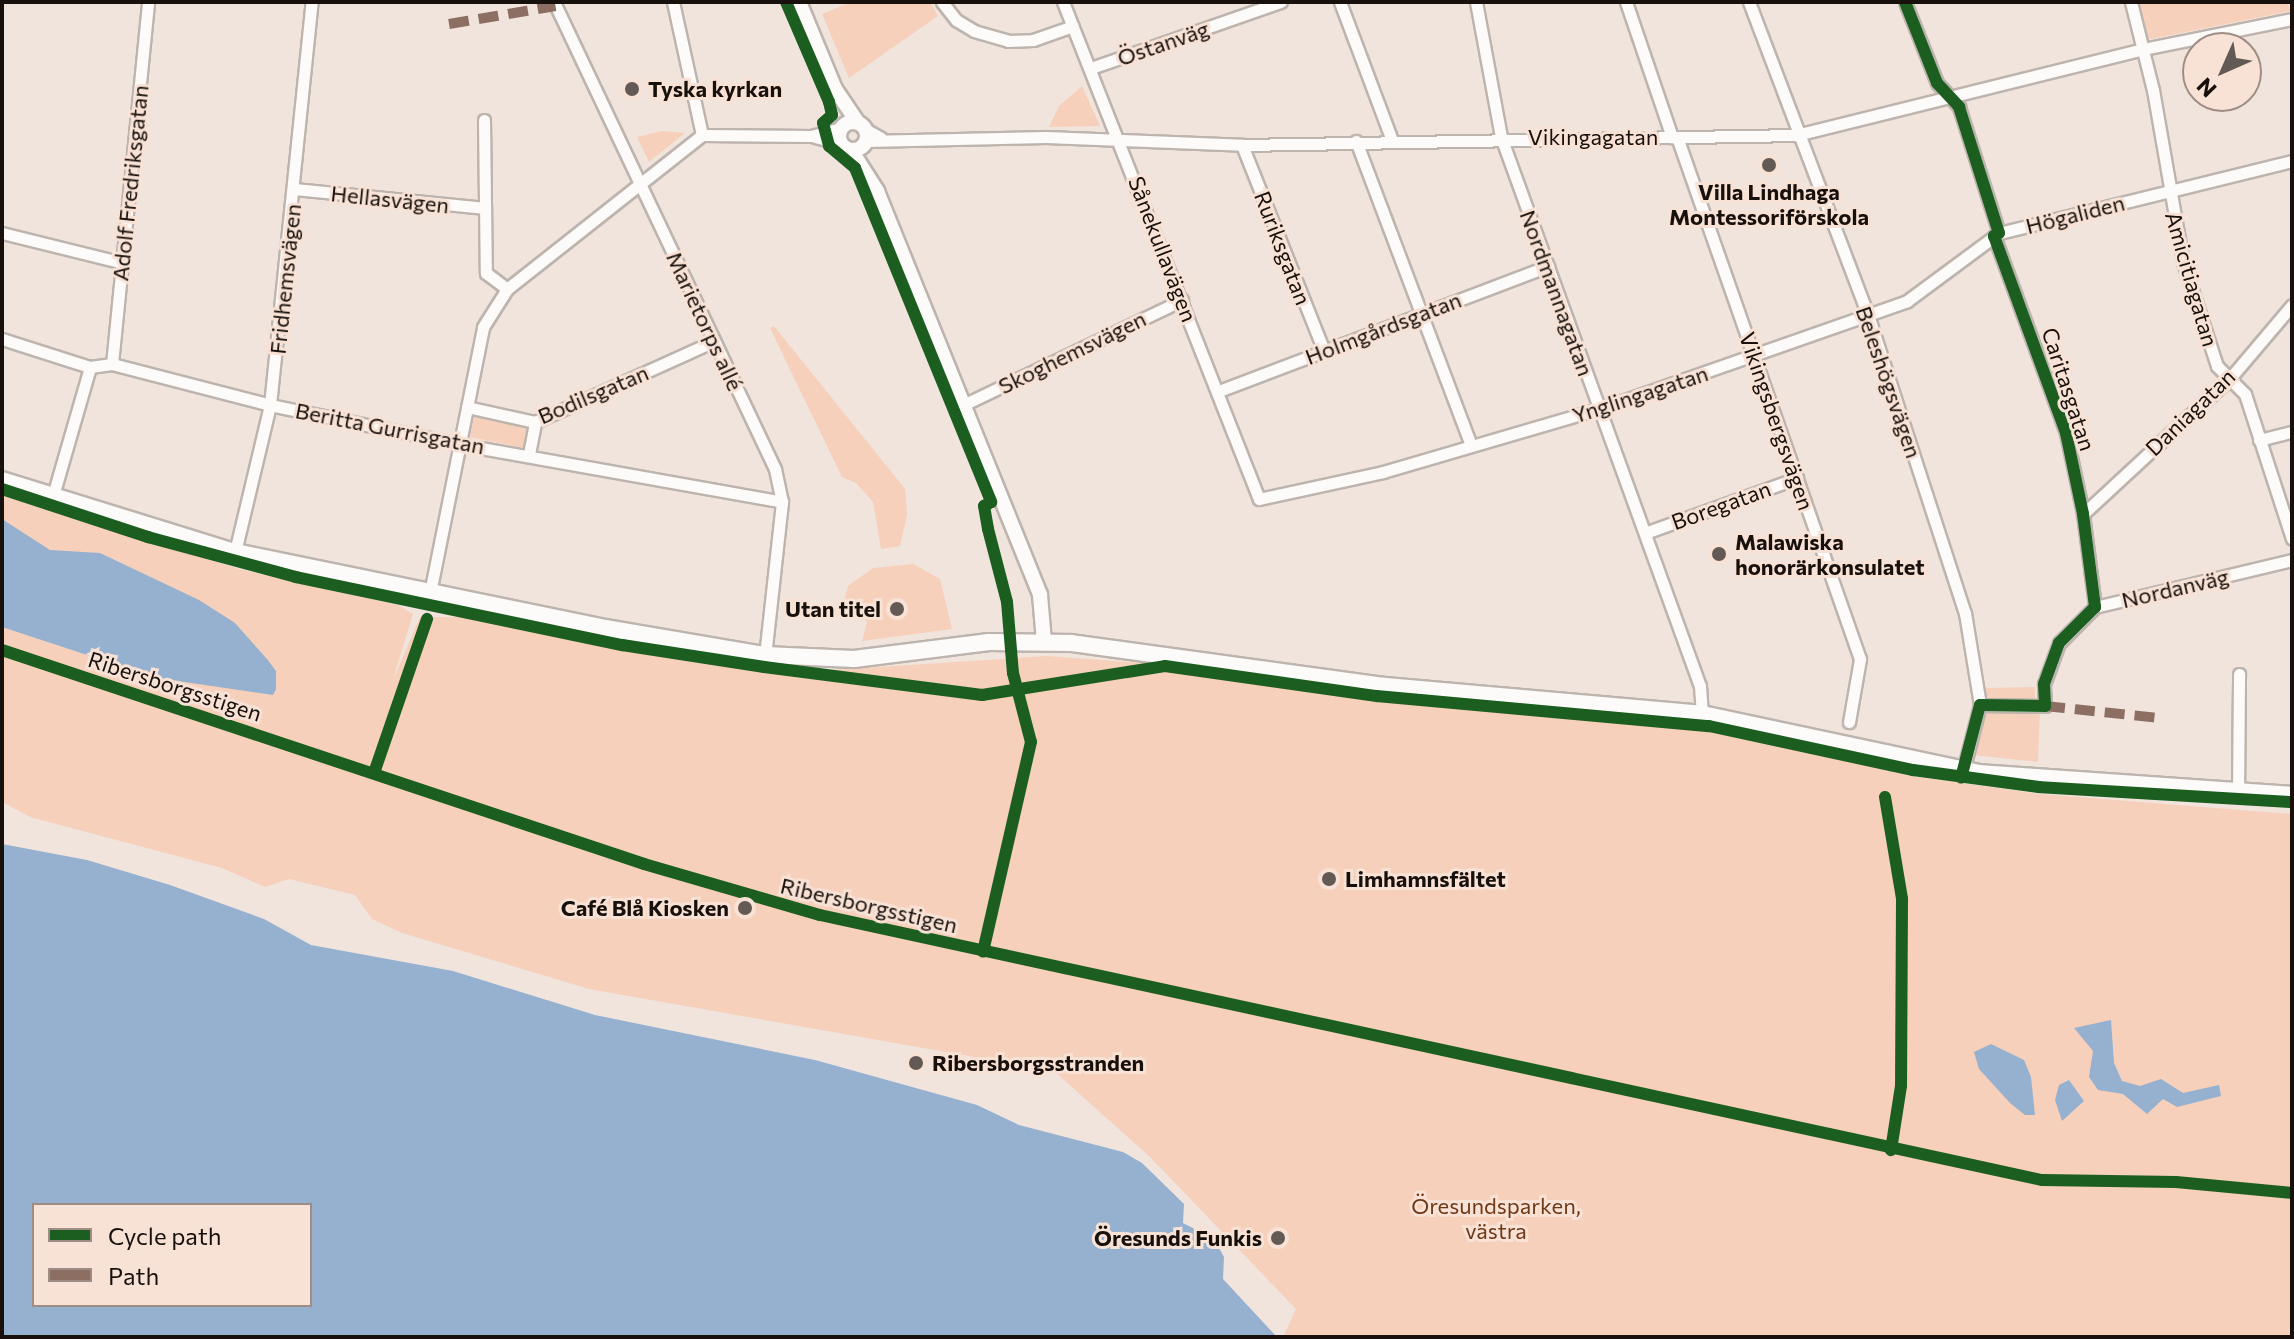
<!DOCTYPE html>
<meta charset="utf-8">
<style>
body{margin:0}
#map{position:relative;width:2294px;height:1339px;overflow:hidden;background:#f0e4dd;font-family:Commissioner,sans-serif}
div>[style]{position:absolute}
[style*='--x']{left:calc(var(--x)*1px);top:calc(var(--y)*1px);width:calc(var(--w)*1px);rotate:calc(var(--a)*1deg)}
.green>*{inset:0;background:#f6d0bb}
.water>*{inset:0;background:#95b1cf}
.roads{filter:drop-shadow(2px 0 #bdb4ae) drop-shadow(-2px 0 #bdb4ae) drop-shadow(0 2px #bdb4ae) drop-shadow(0 -2px #bdb4ae)}
.minor>*{height:11px;margin:-5.5px;padding:0 5.5px;transform-origin:5.5px;border-radius:5.5px;background:#fdfbfa}
.tertiary>*{height:14px;margin:-7px;padding:0 7px;transform-origin:7px;border-radius:7px;background:#fdfbfa}
.tertiary>.ring{margin:-7px;padding:0;box-sizing:content-box;background:none;border:14px solid #fdfbfa;border-radius:50%}
.secondary>*{height:16px;margin:-8px;padding:0 8px;transform-origin:8px;border-radius:8px;background:#fdfbfa}
.quiet>*{height:10px;margin-top:-5px;transform-origin:0;background:repeating-linear-gradient(90deg,#8d6e63 0 20px,transparent 0 30px)}
.cycleway>*{height:12px;margin:-6px;padding:0 6px;transform-origin:6px;border-radius:6px;background:#1b5e20}
.dots>*{width:22px;height:22px;translate:-50% -50%;box-sizing:border-box;border:4px solid #f8e1d5;border-radius:50%}
span{translate:-50% -50%;white-space:nowrap;text-align:center;line-height:1.15;-webkit-text-stroke:6px #f8e1d5;paint-order:stroke}
.street-label{font-size:22px;color:#17100c}
.poi-label{font-size:22px;color:#17100c;font-weight:700}
.left{translate:0 -50%;text-align:left}
.right{translate:-100% -50%;text-align:right}
.park-label{font-size:22px;color:#703916}
.frame{position:absolute;inset:0;border:4px solid #17100c;pointer-events:none}
.legend{position:absolute;left:32px;top:1203px;width:280px;height:104px;box-sizing:border-box;background:#f8e1d5;border:2px solid #9e8d85;margin:0;padding:10px 14px;list-style:none;font-size:24px;color:#17100c}
.legend li{display:flex;align-items:center;gap:16px;height:40px}
.legend b{width:40px;border:2px solid #9e8d85}
.north{position:absolute;left:2182px;top:32px;width:80px;height:80px;box-sizing:border-box;background:#f8e1d5;border:2px solid #9e8d85;border-radius:50%;rotate:225deg;font-size:22px;font-weight:700;line-height:32px;text-align:center;color:#17100c}
.north::after{content:'';display:block;margin:auto;width:28px;height:36px;background:#635a55;clip-path:polygon(50% 0,100% 100%,50% 72%,0 100%)}
</style>
<div id="map">
<div class="green">
<i style="clip-path:polygon(851px 2px,930px 2px,938px 16px,849px 78px,822px 14px)"></i>
<i style="clip-path:polygon(2136px 2px,2288px 2px,2290px 11px,2146px 40px)"></i>
<i style="clip-path:polygon(1082px 86px,1100px 126px,1049px 127px,1059px 106px)"></i>
<i style="clip-path:polygon(662px 131px,685px 133px,649px 162px,637px 137px)"></i>
<i style="clip-path:polygon(774px 326px,905px 489px,907px 515px,900px 546px,881px 549px,873px 502px,856px 483px,842px 477px,770px 328px)"></i>
<i style="clip-path:polygon(475px 413px,529px 424px,524px 448px,470px 437px)"></i>
<i style="clip-path:polygon(2px 494px,239px 569px,398px 605px,413px 614px,393px 680px,420px 617px,461px 617px,785px 673px,1047px 656px,1169px 665px,1721px 730px,1910px 776px,2040px 794px,2292px 814px,2292px 1337px,1288px 1337px,1284px 1335px,1296px 1309px,1150px 1157px,1054px 1071px,589px 989px,402px 933px,372px 919px,355px 895px,289px 879px,265px 887px,222px 868px,30px 817px,2px 802px)"></i>
<i style="clip-path:polygon(913px 564px,940px 579px,952px 629px,862px 641px,867px 622px,854px 607px,843px 604px,848px 586px,873px 568px)"></i>
<i style="clip-path:polygon(2035px 687px,2035px 701px,1984px 702px,1984px 688px)"></i>
<i style="clip-path:polygon(1984px 709px,2040px 710px,2038px 762px,1973px 755px)"></i>
</div>
<div class="water">
<i style="clip-path:polygon(2px 519px,50px 550px,100px 553px,199px 600px,235px 623px,267px 659px,276px 671px,276px 689px,273px 695px,157px 678px,2px 627px)"></i>
<i style="clip-path:polygon(evenodd,2px 844px,87px 860px,170px 885px,264px 919px,311px 945px,453px 971px,595px 1015px,815px 1060px,977px 1105px,1019px 1125px,1123px 1152px,1142px 1163px,1184px 1204px,1183px 1223px,1214px 1239px,1224px 1257px,1223px 1279px,1277px 1337px,2px 1337px,2px 844px,34px 1205px,310px 1205px,310px 1305px,34px 1305px,34px 1205px)"></i>
<i style="clip-path:polygon(2111px 1020px,2114px 1063px,2122px 1081px,2140px 1086px,2161px 1079px,2183px 1093px,2219px 1085px,2221px 1096px,2177px 1107px,2163px 1099px,2147px 1114px,2123px 1094px,2098px 1090px,2089px 1077px,2093px 1051px,2074px 1028px)"></i>
<i style="clip-path:polygon(1991px 1044px,2024px 1060px,2031px 1077px,2035px 1115px,2025px 1115px,2010px 1103px,1979px 1069px,1974px 1052px)"></i>
<i style="clip-path:polygon(2069px 1080px,2084px 1101px,2062px 1121px,2055px 1100px,2059px 1085px)"></i>
</div>
<div class="roads">
<div class="minor">
<i style="--x:554;--y:2;--w:517;--a:64.67"></i>
<i style="--x:775;--y:469;--w:34;--a:78"></i>
<i style="--x:782;--y:502;--w:154;--a:96.3"></i>
<i style="--x:673;--y:2;--w:136;--a:77.7"></i>
<i style="--x:942;--y:2;--w:23;--a:52"></i>
<i style="--x:956;--y:20;--w:21;--a:31"></i>
<i style="--x:974;--y:31;--w:35;--a:16"></i>
<i style="--x:1008;--y:41;--w:25;--a:-2"></i>
<i style="--x:1033;--y:40;--w:42;--a:-19.3"></i>
<i style="--x:1063;--y:2;--w:534;--a:68.48"></i>
<i style="--x:1259;--y:499;--w:127;--a:-12.3"></i>
<i style="--x:1383;--y:472;--w:225;--a:-16.3"></i>
<i style="--x:1599;--y:409;--w:326;--a:-19.3"></i>
<i style="--x:1907;--y:301;--w:114;--a:-36.5"></i>
<i style="--x:1999;--y:233;--w:302;--a:-13.8"></i>
<i style="--x:1340;--y:2;--w:147;--a:69.4"></i>
<i style="--x:1476;--y:2;--w:137;--a:79.5"></i>
<i style="--x:1501;--y:137;--w:584;--a:70.08"></i>
<i style="--x:1700;--y:686;--w:28;--a:86"></i>
<i style="--x:1626;--y:2;--w:143;--a:71.2"></i>
<i style="--x:1749;--y:2;--w:335;--a:69.2"></i>
<i style="--x:1868;--y:315;--w:313;--a:72"></i>
<i style="--x:1965;--y:613;--w:93;--a:80.7"></i>
<i style="--x:1980;--y:705;--w:68;--a:104.4"></i>
<i style="--x:1905;--y:2;--w:87;--a:68.4"></i>
<i style="--x:1937;--y:83;--w:33;--a:47"></i>
<i style="--x:1959;--y:107;--w:132;--a:72.4"></i>
<i style="--x:2131;--y:2;--w:91;--a:76"></i>
<i style="--x:2153;--y:90;--w:175;--a:80.1"></i>
<i style="--x:2183;--y:262;--w:109;--a:71.9"></i>
<i style="--x:2217;--y:366;--w:40;--a:45"></i>
<i style="--x:2245;--y:394;--w:152;--a:72"></i>
<i style="--x:1091;--y:68;--w:201;--a:-19.2"></i>
<i style="--x:484;--y:120;--w:153;--a:89.3"></i>
<i style="--x:486;--y:273;--w:26;--a:37"></i>
<i style="--x:865;--y:129;--w:18;--a:29"></i>
<i style="--x:815;--y:137;--w:27;--a:15"></i>
<i style="--x:1677;--y:137;--w:553;--a:70.68"></i>
<i style="--x:1860;--y:659;--w:64;--a:99.9"></i>
<i style="--x:866;--y:141;--w:180;--a:-1.3"></i>
<i style="--x:1046;--y:137;--w:196;--a:2.3"></i>
<i style="--x:1242;--y:145;--w:554;--a:-1.03"></i>
<i style="--x:1796;--y:135;--w:357;--a:-13.9"></i>
<i style="--x:2143;--y:49;--w:152;--a:-11.4"></i>
<i style="--x:1356;--y:141;--w:325;--a:69.3"></i>
<i style="--x:1242;--y:145;--w:222;--a:68.3"></i>
<i style="--x:295;--y:189;--w:191;--a:5.7"></i>
<i style="--x:2;--y:233;--w:125;--a:13.9"></i>
<i style="--x:1994;--y:236;--w:210;--a:69.9"></i>
<i style="--x:2066;--y:433;--w:83;--a:78.1"></i>
<i style="--x:2083;--y:514;--w:94;--a:82.6"></i>
<i style="--x:2;--y:339;--w:92;--a:17.7"></i>
<i style="--x:90;--y:367;--w:22;--a:-8"></i>
<i style="--x:112;--y:364;--w:163;--a:14.5"></i>
<i style="--x:270;--y:405;--w:192;--a:11.7"></i>
<i style="--x:458;--y:444;--w:329;--a:10.1"></i>
<i style="--x:112;--y:364;--w:364;--a:-84.3"></i>
<i style="--x:1219;--y:391;--w:352;--a:-20.8"></i>
<i style="--x:963;--y:405;--w:243;--a:-25.6"></i>
<i style="--x:467;--y:407;--w:70;--a:12.4"></i>
<i style="--x:535;--y:422;--w:196;--a:-24.3"></i>
<i style="--x:2259;--y:440;--w:34;--a:-14"></i>
<i style="--x:529;--y:454;--w:33;--a:-79"></i>
<i style="--x:52;--y:499;--w:137;--a:-73.9"></i>
<i style="--x:2083;--y:514;--w:202;--a:-42.8"></i>
<i style="--x:2231;--y:377;--w:94;--a:-49.7"></i>
<i style="--x:1645;--y:533;--w:162;--a:-19.9"></i>
<i style="--x:235;--y:552;--w:151;--a:-76.6"></i>
<i style="--x:270;--y:405;--w:405;--a:-84.1"></i>
<i style="--x:430;--y:593;--w:271;--a:-78.7"></i>
<i style="--x:483;--y:327;--w:45;--a:-57.7"></i>
<i style="--x:507;--y:289;--w:248;--a:-38.3"></i>
<i style="--x:702;--y:135;--w:109;--a:0.5"></i>
<i style="--x:811;--y:136;--w:31;--a:-15"></i>
<i style="--x:1980;--y:705;--w:65;--a:0.9"></i>
<i style="--x:2045;--y:706;--w:22;--a:-93"></i>
<i style="--x:2044;--y:684;--w:44;--a:-69.9"></i>
<i style="--x:2059;--y:643;--w:51;--a:-45"></i>
<i style="--x:2095;--y:607;--w:203;--a:-13.4"></i>
<i style="--x:2238;--y:795;--w:121;--a:-89.5"></i>
</div>
<div class="tertiary">
<i style="--x:799;--y:2;--w:94;--a:67.5"></i>
<i style="--x:835;--y:89;--w:41;--a:55.9"></i>
<i class="ring" style="left:839px;top:122px;width:14px;height:14px"></i>
<i style="--x:851;--y:150;--w:49;--a:57.6"></i>
<i style="--x:877;--y:191;--w:436;--a:68"></i>
<i style="--x:1040;--y:595;--w:47;--a:85.1"></i>
</div>
<div class="secondary">
<i style="--x:2;--y:480;--w:244;--a:17.2"></i>
<i style="--x:235;--y:552;--w:378;--a:11.6"></i>
<i style="--x:605;--y:628;--w:162;--a:9.6"></i>
<i style="--x:765;--y:655;--w:89;--a:2.6"></i>
<i style="--x:854;--y:659;--w:136;--a:-7.2"></i>
<i style="--x:989;--y:642;--w:82;--a:0.7"></i>
<i style="--x:1071;--y:643;--w:317;--a:7.8"></i>
<i style="--x:1385;--y:686;--w:318;--a:5"></i>
<i style="--x:1702;--y:714;--w:283;--a:12"></i>
<i style="--x:1979;--y:773;--w:314;--a:4"></i>
</div>
</div>
<div class="quiet">
<i style="--x:449;--y:24;--w:108;--a:-9.6"></i>
<i style="--x:2045;--y:706;--w:116;--a:6"></i>
</div>
<div class="cycleway">
<i style="--x:786;--y:2;--w:109;--a:66.7"></i>
<i style="--x:829;--y:102;--w:13;--a:77"></i>
<i style="--x:832;--y:115;--w:12;--a:138"></i>
<i style="--x:823;--y:123;--w:24;--a:75"></i>
<i style="--x:829;--y:146;--w:34;--a:40"></i>
<i style="--x:855;--y:168;--w:361;--a:67.8"></i>
<i style="--x:991;--y:502;--w:8;--a:150"></i>
<i style="--x:984;--y:506;--w:23;--a:80"></i>
<i style="--x:988;--y:529;--w:75;--a:75.4"></i>
<i style="--x:1007;--y:602;--w:71;--a:85.2"></i>
<i style="--x:1013;--y:673;--w:71;--a:75.4"></i>
<i style="--x:1031;--y:742;--w:215;--a:102.9"></i>
<i style="--x:1905;--y:2;--w:87;--a:68.4"></i>
<i style="--x:1937;--y:83;--w:33;--a:47"></i>
<i style="--x:1959;--y:107;--w:132;--a:72.4"></i>
<i style="--x:1999;--y:233;--w:6;--a:149"></i>
<i style="--x:1994;--y:236;--w:210;--a:69.9"></i>
<i style="--x:2066;--y:433;--w:83;--a:78.1"></i>
<i style="--x:2083;--y:514;--w:94;--a:82.6"></i>
<i style="--x:2095;--y:607;--w:51;--a:135"></i>
<i style="--x:2059;--y:643;--w:44;--a:110.1"></i>
<i style="--x:2044;--y:684;--w:22;--a:87"></i>
<i style="--x:2045;--y:706;--w:65;--a:-179.1"></i>
<i style="--x:1980;--y:705;--w:75;--a:104.6"></i>
<i style="--x:2;--y:489;--w:154;--a:18.2"></i>
<i style="--x:148;--y:537;--w:153;--a:15.1"></i>
<i style="--x:296;--y:577;--w:333;--a:11.8"></i>
<i style="--x:622;--y:645;--w:144;--a:8.8"></i>
<i style="--x:764;--y:667;--w:220;--a:7.3"></i>
<i style="--x:982;--y:695;--w:185;--a:-9"></i>
<i style="--x:1165;--y:666;--w:214;--a:8.1"></i>
<i style="--x:1377;--y:696;--w:333;--a:5.2"></i>
<i style="--x:1709;--y:726;--w:209;--a:12.2"></i>
<i style="--x:1913;--y:770;--w:127;--a:7.7"></i>
<i style="--x:2039;--y:787;--w:253;--a:3.4"></i>
<i style="--x:2;--y:650;--w:677;--a:18.43"></i>
<i style="--x:644;--y:864;--w:183;--a:16.2"></i>
<i style="--x:820;--y:915;--w:1250;--a:12.24"></i>
<i style="--x:2042;--y:1180;--w:134;--a:0.9"></i>
<i style="--x:2176;--y:1182;--w:117;--a:5.4"></i>
<i style="--x:374;--y:773;--w:163;--a:-71"></i>
<i style="--x:1885;--y:797;--w:103;--a:80.5"></i>
<i style="--x:1902;--y:899;--w:187;--a:90.3"></i>
<i style="--x:1901;--y:1086;--w:65;--a:98.9"></i>
</div>
<div class="dots">
<i style="left:632px;top:89px;background:#635a55"></i>
<i style="left:1769px;top:165px;background:#635a55"></i>
<i style="left:1719px;top:554px;background:#635a55"></i>
<i style="left:897px;top:609px;background:#635a55"></i>
<i style="left:1329px;top:879px;background:#635a55"></i>
<i style="left:745px;top:908px;background:#635a55"></i>
<i style="left:916px;top:1063px;background:#635a55"></i>
<i style="left:1278px;top:1238px;background:#635a55"></i>
</div>
<div class="street-label">
<span style="left:1163px;top:43px;rotate:-19deg">Östanväg</span>
<span style="left:1593px;top:137px">Vikingagatan</span>
<span style="left:130px;top:183px;rotate:-84deg">Adolf Fredriksgatan</span>
<span style="left:390px;top:199px;rotate:6deg">Hellasvägen</span>
<span style="left:2075px;top:214px;rotate:-14deg">Högaliden</span>
<span style="left:1283px;top:248px;rotate:69deg">Ruriksgatan</span>
<span style="left:1163px;top:249px;rotate:69deg">Sånekullavägen</span>
<span style="left:285px;top:279px;rotate:-84deg">Fridhemsvägen</span>
<span style="left:2192px;top:279px;rotate:74deg">Amicitiagatan</span>
<span style="left:1557px;top:293px;rotate:70deg">Nordmannagatan</span>
<span style="left:705px;top:321px;rotate:65deg">Marietorps allé</span>
<span style="left:1383px;top:328px;rotate:-21deg">Holmgårdsgatan</span>
<span style="left:1072px;top:352px;rotate:-26deg">Skoghemsvägen</span>
<span style="left:1889px;top:382px;rotate:71deg">Beleshögsvägen</span>
<span style="left:2069px;top:389px;rotate:72deg">Caritasgatan</span>
<span style="left:593px;top:394px;rotate:-23deg">Bodilsgatan</span>
<span style="left:1640px;top:394px;rotate:-18deg">Ynglingagatan</span>
<span style="left:2190px;top:412px;rotate:-44deg">Daniagatan</span>
<span style="left:1777px;top:421px;rotate:71deg">Vikingsbergsvägen</span>
<span style="left:390px;top:428px;rotate:11deg">Beritta Gurrisgatan</span>
<span style="left:1721px;top:505px;rotate:-20deg">Boregatan</span>
<span style="left:2175px;top:588px;rotate:-13deg">Nordanväg</span>
<span style="left:175px;top:686px;rotate:18deg">Ribersborgsstigen</span>
<span style="left:869px;top:905px;rotate:13deg">Ribersborgsstigen</span>
</div>
<div class="poi-label">
<span class="left" style="left:648px;top:89px">Tyska kyrkan</span>
<span style="left:1769px;top:204px">Villa Lindhaga<br>Montessoriförskola</span>
<span class="left" style="left:1735px;top:554px">Malawiska<br>honorärkonsulatet</span>
<span class="right" style="left:881px;top:609px">Utan titel</span>
<span class="left" style="left:1345px;top:879px">Limhamnsfältet</span>
<span class="right" style="left:729px;top:908px">Café Blå Kiosken</span>
<span class="left" style="left:932px;top:1063px">Ribersborgsstranden</span>
<span class="right" style="left:1262px;top:1238px">Öresunds Funkis</span>
</div>
<div class="park-label">
<span style="left:1496px;top:1218px">Öresundsparken,<br>västra</span>
</div>
<div class="frame"></div>
<ul class="legend">
<li><b style="height:10px;background:#1b5e20"></b>Cycle path</li>
<li><b style="height:10px;background:#8d6e63"></b>Path</li>
</ul>
<div class="north">N</div>
</div>
